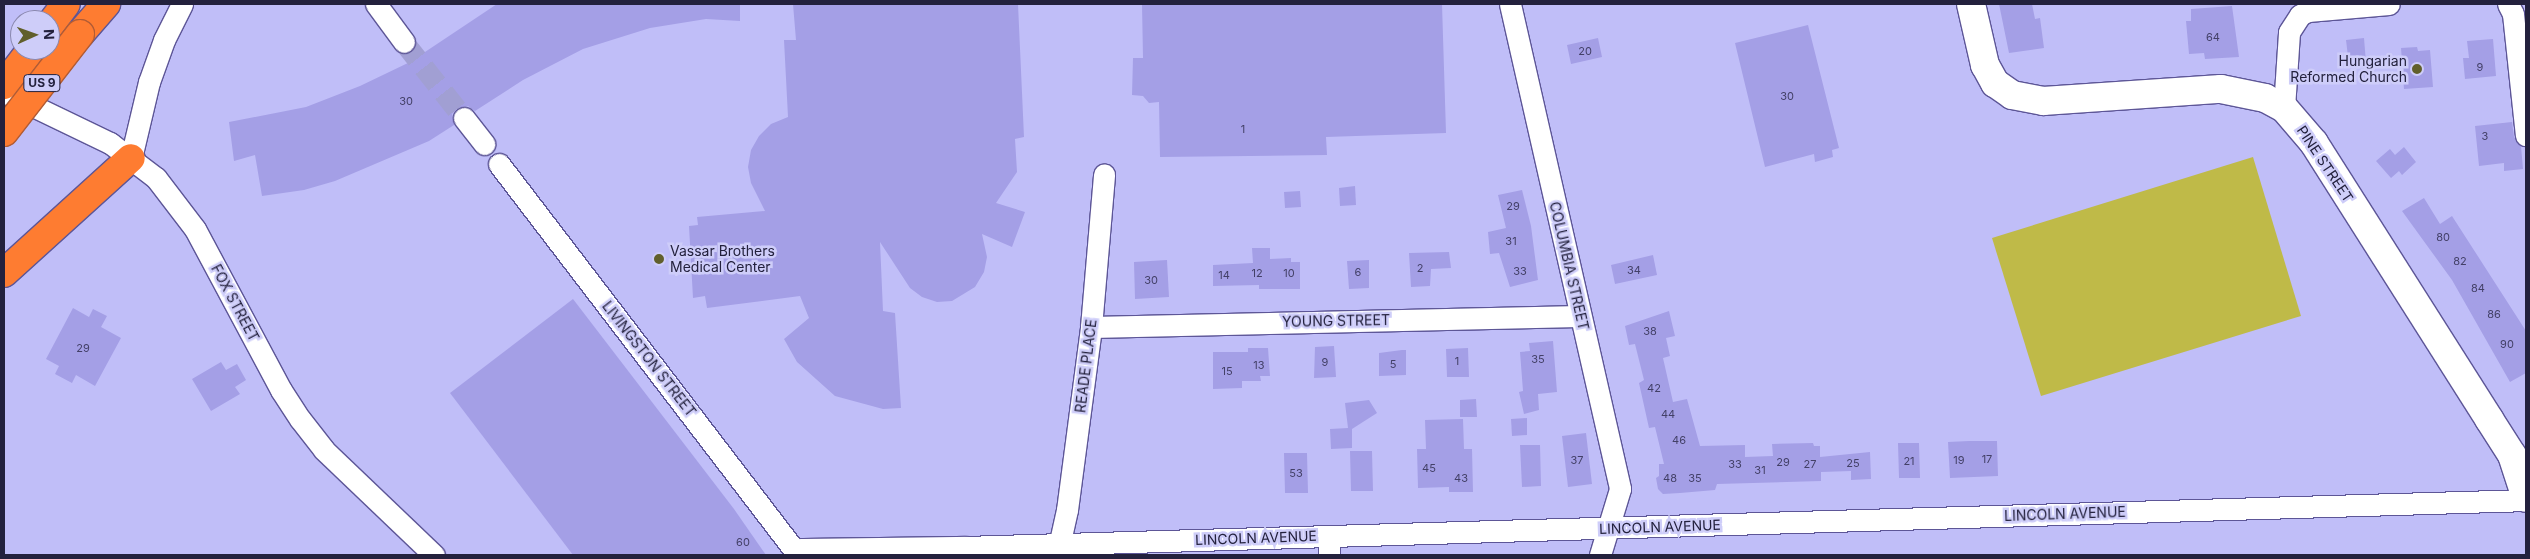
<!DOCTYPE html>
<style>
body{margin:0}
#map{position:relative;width:2530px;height:559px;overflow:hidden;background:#c0bef8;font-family:Inter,sans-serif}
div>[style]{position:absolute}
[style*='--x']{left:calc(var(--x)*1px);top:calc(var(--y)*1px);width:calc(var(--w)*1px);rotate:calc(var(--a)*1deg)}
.green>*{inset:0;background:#bfba48}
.building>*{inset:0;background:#a49fe6}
.minor-tunnel>*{height:21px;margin-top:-10.5px;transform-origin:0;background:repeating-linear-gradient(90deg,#a19fd3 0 21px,transparent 0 32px)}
.roads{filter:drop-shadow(1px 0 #5d5697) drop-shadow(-1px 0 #5d5697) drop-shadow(0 1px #5d5697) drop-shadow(0 -1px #5d5697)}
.minor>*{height:21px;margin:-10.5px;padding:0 10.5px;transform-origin:10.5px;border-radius:10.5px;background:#fff}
.tertiary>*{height:28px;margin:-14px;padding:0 14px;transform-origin:14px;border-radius:14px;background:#fff}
.motorway>*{height:28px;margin:-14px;padding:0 14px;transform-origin:14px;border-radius:14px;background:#fe7c31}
.bridges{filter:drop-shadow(1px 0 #b15c35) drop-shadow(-1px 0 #b15c35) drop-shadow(0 1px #b15c35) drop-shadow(0 -1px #b15c35)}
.motorway-bridge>*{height:28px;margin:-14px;padding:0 14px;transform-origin:14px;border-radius:14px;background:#fe7c31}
.dots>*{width:14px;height:14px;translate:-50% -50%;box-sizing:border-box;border:2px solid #cecdf9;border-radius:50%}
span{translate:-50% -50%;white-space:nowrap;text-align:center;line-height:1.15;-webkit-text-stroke:5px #cecdf9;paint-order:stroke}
.number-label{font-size:11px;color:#434067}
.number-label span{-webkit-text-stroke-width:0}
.shield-label span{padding:1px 4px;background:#cecdf9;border:1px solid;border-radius:4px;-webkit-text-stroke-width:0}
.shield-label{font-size:12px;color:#23213d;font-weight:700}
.poi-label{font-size:14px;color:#23213d}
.right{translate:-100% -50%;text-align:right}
.left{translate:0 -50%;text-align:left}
.street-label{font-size:14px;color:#23213d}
.frame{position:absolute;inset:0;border:5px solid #23213d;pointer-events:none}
.north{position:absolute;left:10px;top:10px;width:50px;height:50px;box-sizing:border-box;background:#cecdf9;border:1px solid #8a88ae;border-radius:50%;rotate:88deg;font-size:14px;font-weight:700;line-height:20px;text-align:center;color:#23213d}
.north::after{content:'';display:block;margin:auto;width:18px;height:22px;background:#615f2c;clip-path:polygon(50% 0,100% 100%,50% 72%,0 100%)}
</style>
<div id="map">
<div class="green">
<i style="clip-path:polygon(2253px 157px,2301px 316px,2041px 396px,1992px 238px)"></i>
</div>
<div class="building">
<i style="clip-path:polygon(497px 4px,740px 4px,740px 21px,706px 19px,650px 28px,583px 49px,523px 80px,475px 111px,468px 106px,457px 108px,452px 114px,454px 125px,429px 141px,335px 181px,304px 190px,262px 196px,255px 155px,234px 161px,229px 122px,306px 107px,360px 86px,410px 62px)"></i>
<i style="clip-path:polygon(793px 4px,1018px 4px,1024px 137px,1015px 139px,1017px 172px,996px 203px,1025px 212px,1012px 247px,982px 234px,987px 257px,984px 272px,975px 287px,952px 301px,937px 302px,922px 297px,910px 288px,880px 242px,883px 311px,895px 313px,901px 408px,883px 409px,835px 396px,797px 362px,784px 339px,809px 318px,800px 296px,707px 308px,705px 296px,693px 298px,689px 226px,698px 225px,697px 217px,765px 211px,751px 183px,748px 167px,751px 150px,759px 136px,771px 124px,788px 117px,784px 40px,796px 40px)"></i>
<i style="clip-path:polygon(1142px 4px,1442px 4px,1446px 133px,1326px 137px,1327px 155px,1160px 157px,1159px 102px,1149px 103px,1143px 96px,1132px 95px,1133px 58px,1143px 58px)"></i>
<i style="clip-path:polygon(1999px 4px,2032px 4px,2035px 19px,2040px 18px,2044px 48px,2009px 53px)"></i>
<i style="clip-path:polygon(2232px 6px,2239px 57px,2205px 59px,2204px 53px,2189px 54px,2186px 21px,2191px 21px,2191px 9px)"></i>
<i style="clip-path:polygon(1808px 25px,1839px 148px,1832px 150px,1833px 157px,1815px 162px,1814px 154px,1765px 167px,1735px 43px)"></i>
<i style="clip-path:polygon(1598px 38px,1602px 57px,1571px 64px,1567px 45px)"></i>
<i style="clip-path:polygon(2364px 38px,2366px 63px,2349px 65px,2346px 40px)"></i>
<i style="clip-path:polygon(2493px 39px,2496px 76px,2465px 79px,2463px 58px,2469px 58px,2467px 41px)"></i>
<i style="clip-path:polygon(2417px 47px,2418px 51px,2430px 50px,2433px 87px,2404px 89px,2401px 48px)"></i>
<i style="clip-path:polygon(2512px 122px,2514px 137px,2521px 146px,2523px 169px,2504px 171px,2504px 163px,2479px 166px,2475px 126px)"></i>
<i style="clip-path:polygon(2404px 147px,2416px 162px,2402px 175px,2399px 171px,2391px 178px,2376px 161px,2390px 149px,2395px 155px)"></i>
<i style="clip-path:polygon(1355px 186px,1356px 205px,1340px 206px,1339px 188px)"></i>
<i style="clip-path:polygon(1522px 190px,1531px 226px,1538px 280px,1510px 287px,1499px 253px,1490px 254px,1488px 232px,1506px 228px,1498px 195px)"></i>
<i style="clip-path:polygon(1300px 191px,1301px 207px,1285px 208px,1284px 192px)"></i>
<i style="clip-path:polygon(2424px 198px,2440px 224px,2452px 216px,2526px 331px,2526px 373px,2510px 382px,2452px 280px,2402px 211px)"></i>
<i style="clip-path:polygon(1252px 248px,1270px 248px,1270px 259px,1291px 258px,1291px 262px,1300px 262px,1300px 289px,1259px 289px,1259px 285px,1213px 286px,1213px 265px,1253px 263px)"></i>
<i style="clip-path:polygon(1449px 252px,1451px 268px,1431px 269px,1430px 286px,1411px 287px,1409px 253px)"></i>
<i style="clip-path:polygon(1653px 255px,1657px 275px,1615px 284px,1611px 265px)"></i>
<i style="clip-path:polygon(1167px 260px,1169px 297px,1135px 299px,1134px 262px)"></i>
<i style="clip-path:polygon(1369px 260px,1369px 288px,1349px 289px,1347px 261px)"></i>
<i style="clip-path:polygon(573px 299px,734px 509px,766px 555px,573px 555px,450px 393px)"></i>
<i style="clip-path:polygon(73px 308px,89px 317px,93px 309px,107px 316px,101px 327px,121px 338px,95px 386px,76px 375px,72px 383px,55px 374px,59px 366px,46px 359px)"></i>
<i style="clip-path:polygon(1669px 311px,1675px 336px,1666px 338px,1670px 356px,1663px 358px,1673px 402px,1687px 399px,1700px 446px,1745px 445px,1745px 457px,1773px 456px,1772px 444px,1813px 443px,1814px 446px,1820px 446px,1820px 457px,1870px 452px,1871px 479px,1851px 480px,1851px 471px,1821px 472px,1821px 481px,1717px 484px,1715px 490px,1680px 493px,1663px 494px,1658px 489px,1656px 478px,1659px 476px,1659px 464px,1664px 464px,1655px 427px,1649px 428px,1639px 383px,1644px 380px,1635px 344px,1629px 345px,1625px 326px)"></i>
<i style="clip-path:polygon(1553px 341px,1557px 392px,1538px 394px,1539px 410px,1524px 414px,1519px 392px,1523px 391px,1520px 352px,1530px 351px,1529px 343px)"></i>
<i style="clip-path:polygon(1334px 346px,1336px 377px,1314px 378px,1315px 347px)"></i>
<i style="clip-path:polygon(1248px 348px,1268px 348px,1270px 376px,1260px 376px,1261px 381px,1242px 381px,1242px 388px,1213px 389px,1213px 352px,1248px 352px)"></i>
<i style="clip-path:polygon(1468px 348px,1469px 377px,1447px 377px,1446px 349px)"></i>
<i style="clip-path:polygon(1402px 350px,1406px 350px,1406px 375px,1379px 376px,1379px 353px)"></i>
<i style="clip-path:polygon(221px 362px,226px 370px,237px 364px,246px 380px,235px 387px,240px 394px,211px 411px,192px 379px)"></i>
<i style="clip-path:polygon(1476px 399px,1477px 417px,1460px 417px,1460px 400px)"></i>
<i style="clip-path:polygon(1369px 400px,1377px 413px,1352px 429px,1352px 448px,1331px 449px,1330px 429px,1348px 428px,1345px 403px)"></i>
<i style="clip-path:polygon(1527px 418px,1527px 435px,1512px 436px,1511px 419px)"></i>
<i style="clip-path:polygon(1463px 419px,1464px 449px,1472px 449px,1473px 492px,1449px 492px,1449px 487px,1418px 488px,1417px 449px,1426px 449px,1425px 420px)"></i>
<i style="clip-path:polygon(1586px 433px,1592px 484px,1568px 487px,1562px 436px)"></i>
<i style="clip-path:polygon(1969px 441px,1997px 441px,1998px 476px,1950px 478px,1948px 442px)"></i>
<i style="clip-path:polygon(1898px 443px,1919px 443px,1920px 478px,1899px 478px)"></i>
<i style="clip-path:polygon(1520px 445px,1540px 445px,1541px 486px,1522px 487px)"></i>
<i style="clip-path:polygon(1350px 451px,1372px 451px,1373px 491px,1351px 491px)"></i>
<i style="clip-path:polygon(1284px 453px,1307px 453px,1308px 493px,1285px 493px)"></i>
</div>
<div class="minor-tunnel">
<i style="--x:404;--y:42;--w:97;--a:51.7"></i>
</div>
<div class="roads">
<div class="minor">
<i style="--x:376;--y:4;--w:47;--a:53.6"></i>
<i style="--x:1510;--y:4;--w:497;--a:77.2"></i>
<i style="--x:1620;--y:489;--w:69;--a:106.9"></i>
<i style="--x:2508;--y:4;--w:11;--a:63"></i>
<i style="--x:2513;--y:14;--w:122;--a:83.9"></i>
<i style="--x:4;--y:92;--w:118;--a:25.7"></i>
<i style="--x:110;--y:143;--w:58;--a:37.3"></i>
<i style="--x:156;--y:178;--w:64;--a:52.6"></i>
<i style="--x:195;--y:229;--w:183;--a:61.9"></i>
<i style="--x:281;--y:390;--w:35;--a:57"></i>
<i style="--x:300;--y:419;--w:39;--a:52"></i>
<i style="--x:324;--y:450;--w:152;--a:43.7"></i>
<i style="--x:2284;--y:108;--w:76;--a:-86.2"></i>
<i style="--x:2289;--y:32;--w:20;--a:-57"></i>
<i style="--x:2300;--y:15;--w:9;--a:-27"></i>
<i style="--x:2308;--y:11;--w:81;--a:-4.9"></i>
<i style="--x:464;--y:118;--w:33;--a:52"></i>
<i style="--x:131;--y:158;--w:78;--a:-76.7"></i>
<i style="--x:149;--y:82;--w:45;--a:-70.3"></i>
<i style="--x:164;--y:40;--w:40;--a:-63.4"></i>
<i style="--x:499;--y:164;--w:492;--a:52.6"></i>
<i style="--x:1091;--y:327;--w:489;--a:-1.3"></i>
<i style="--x:794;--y:549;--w:170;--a:-0.7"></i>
<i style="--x:964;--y:547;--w:1563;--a:-1.72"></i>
<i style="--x:1057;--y:555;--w:46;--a:-77.5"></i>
<i style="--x:1067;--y:510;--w:185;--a:-82.5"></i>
<i style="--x:1091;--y:327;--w:153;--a:-85.1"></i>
<i style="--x:1329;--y:555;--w:19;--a:-90"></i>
</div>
<div class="tertiary">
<i style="--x:1971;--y:4;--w:63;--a:77.1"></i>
<i style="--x:1985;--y:65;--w:21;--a:61"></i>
<i style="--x:1995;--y:83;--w:21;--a:35"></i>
<i style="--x:2012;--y:95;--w:32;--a:11"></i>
<i style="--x:2043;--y:101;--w:178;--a:-3.9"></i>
<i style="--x:2221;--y:89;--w:45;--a:11.6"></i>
<i style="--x:2265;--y:98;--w:21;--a:28"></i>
<i style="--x:2284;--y:108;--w:46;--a:49.4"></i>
<i style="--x:2314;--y:143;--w:327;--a:57.6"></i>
<i style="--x:2489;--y:419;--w:43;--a:57.4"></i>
<i style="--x:2512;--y:455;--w:45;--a:72"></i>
</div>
<div class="motorway">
<i style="--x:50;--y:25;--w:26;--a:-53"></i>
<i style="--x:80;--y:34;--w:40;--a:-49"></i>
<i style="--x:4;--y:85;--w:44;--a:-52.4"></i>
<i style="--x:4;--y:273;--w:171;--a:-42.2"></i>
</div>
</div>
<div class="bridges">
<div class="motorway-bridge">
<i style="--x:4;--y:132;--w:124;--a:-52.2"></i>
</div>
</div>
<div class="dots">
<i style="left:2417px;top:69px;background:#615f2c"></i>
<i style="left:659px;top:259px;background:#615f2c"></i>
</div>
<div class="number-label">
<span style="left:2213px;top:37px">64</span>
<span style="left:1585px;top:51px">20</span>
<span style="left:2480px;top:67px">9</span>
<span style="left:1787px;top:96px">30</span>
<span style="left:406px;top:101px">30</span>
<span style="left:1243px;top:129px">1</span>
<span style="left:2485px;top:136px">3</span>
<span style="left:1513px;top:206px">29</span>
<span style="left:2443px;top:237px">80</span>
<span style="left:1511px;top:241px">31</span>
<span style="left:2460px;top:261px">82</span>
<span style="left:1420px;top:268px">2</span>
<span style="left:1634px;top:270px">34</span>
<span style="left:1520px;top:271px">33</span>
<span style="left:1358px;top:272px">6</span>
<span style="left:1257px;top:273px">12</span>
<span style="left:1289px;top:273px">10</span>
<span style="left:1224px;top:275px">14</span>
<span style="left:1151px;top:280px">30</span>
<span style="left:2478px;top:288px">84</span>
<span style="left:2494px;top:314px">86</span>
<span style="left:1650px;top:331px">38</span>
<span style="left:2507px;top:344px">90</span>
<span style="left:83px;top:348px">29</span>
<span style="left:1538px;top:359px">35</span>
<span style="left:1457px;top:361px">1</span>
<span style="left:1325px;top:362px">9</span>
<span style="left:1393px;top:364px">5</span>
<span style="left:1259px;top:365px">13</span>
<span style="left:1227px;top:371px">15</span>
<span style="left:1654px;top:388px">42</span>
<span style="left:1668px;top:414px">44</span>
<span style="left:1679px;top:440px">46</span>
<span style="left:1987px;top:459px">17</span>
<span style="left:1577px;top:460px">37</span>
<span style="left:1959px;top:460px">19</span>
<span style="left:1909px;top:461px">21</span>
<span style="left:1783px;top:462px">29</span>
<span style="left:1853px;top:463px">25</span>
<span style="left:1735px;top:464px">33</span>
<span style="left:1810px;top:464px">27</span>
<span style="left:1429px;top:468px">45</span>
<span style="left:1760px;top:470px">31</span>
<span style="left:1296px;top:473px">53</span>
<span style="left:1461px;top:478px">43</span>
<span style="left:1670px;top:478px">48</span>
<span style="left:1695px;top:478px">35</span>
<span style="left:743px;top:542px">60</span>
</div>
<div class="shield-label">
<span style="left:42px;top:83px">US 9</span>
</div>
<div class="poi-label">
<span class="right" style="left:2407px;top:69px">Hungarian<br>Reformed Church</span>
<span class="left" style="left:670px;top:259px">Vassar Brothers<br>Medical Center</span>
</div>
<div class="street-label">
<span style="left:2325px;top:164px;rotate:56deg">PINE STREET</span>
<span style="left:1569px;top:266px;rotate:77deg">COLUMBIA STREET</span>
<span style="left:235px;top:303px;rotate:62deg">FOX STREET</span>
<span style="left:1336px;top:321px;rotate:-1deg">YOUNG STREET</span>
<span style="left:649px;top:359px;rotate:52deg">LIVINGSTON STREET</span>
<span style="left:1086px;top:366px;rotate:-83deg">READE PLACE</span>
<span style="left:2065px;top:514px;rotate:-2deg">LINCOLN AVENUE</span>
<span style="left:1660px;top:527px;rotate:-2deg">LINCOLN AVENUE</span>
<span style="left:1256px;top:538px;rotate:-2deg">LINCOLN AVENUE</span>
</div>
<div class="frame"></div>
<div class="north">N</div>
</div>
